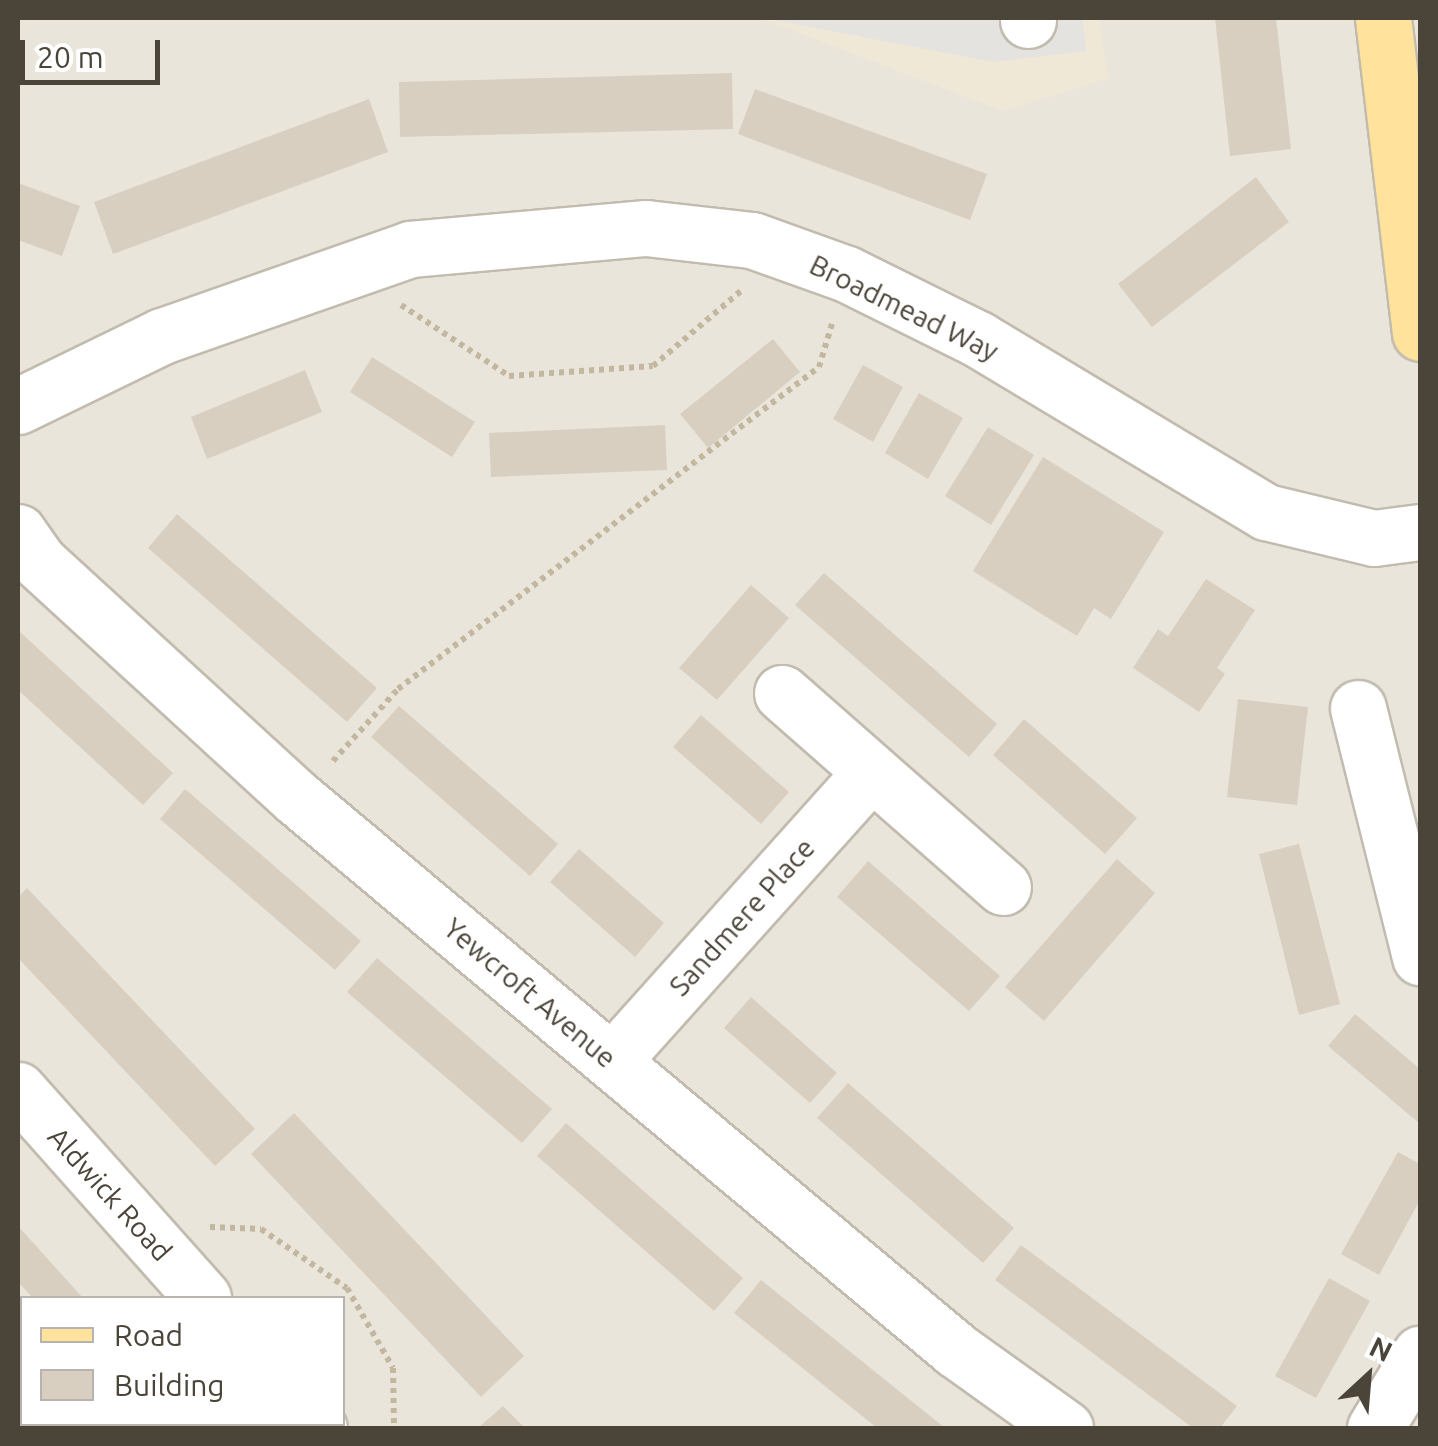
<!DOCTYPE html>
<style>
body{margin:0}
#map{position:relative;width:1438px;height:1446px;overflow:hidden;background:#f6f3ec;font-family:Ubuntu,sans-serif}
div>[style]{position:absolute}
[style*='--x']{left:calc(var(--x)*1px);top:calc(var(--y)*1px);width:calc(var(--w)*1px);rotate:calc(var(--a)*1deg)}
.residential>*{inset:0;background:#eae5da}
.education>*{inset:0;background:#efe8d6}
.parking>*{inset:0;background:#e5e3e0}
.building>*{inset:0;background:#d8cfc1}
.path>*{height:6px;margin-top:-3px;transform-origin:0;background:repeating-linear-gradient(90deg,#c4b79f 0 5px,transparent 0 10px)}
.roads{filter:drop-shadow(2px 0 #c2bbae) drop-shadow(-2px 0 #c2bbae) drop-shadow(0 2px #c2bbae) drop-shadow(0 -2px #c2bbae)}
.minor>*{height:55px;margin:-27.5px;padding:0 27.5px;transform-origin:27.5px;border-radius:27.5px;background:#fff}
.major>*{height:55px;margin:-27.5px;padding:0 27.5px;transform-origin:27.5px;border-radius:27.5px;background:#ffe39c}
span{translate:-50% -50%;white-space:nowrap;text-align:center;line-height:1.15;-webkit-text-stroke:8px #fff;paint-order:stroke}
.street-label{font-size:28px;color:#4b4439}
.frame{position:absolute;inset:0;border:20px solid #4b4439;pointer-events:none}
.legend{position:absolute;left:20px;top:1296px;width:325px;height:130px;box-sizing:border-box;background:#fff;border:2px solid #b7b4b0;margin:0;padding:12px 18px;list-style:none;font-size:30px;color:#4b4439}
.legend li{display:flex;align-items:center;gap:20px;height:50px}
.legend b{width:50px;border:2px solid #b7b4b0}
.north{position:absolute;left:1318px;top:1326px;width:100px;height:100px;-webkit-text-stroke:8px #fff;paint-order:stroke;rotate:26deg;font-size:28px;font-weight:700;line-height:40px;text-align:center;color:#4b4439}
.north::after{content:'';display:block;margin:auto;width:35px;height:45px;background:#4b4439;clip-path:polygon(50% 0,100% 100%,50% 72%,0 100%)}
.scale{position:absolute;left:20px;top:40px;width:140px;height:45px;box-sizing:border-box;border:5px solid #4b4439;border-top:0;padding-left:12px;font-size:30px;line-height:35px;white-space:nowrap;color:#4b4439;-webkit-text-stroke:8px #fff;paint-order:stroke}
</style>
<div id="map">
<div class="residential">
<i style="clip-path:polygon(evenodd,18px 18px,1420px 18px,1420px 1428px,18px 1428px,18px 18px,22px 1298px,342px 1298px,342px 1424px,22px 1424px,22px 1298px)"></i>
</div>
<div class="education">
<i style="clip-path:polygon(760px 18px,1099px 18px,1108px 78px,1003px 111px)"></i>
</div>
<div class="parking">
<i style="clip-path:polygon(764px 18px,1082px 18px,1087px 51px,993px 62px)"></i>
</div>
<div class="building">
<i style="clip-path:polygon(1215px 18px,1276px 18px,1291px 149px,1230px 156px)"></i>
<i style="clip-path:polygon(732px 73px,733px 129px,400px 137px,399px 82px)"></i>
<i style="clip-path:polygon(755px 89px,987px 174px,970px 220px,738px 134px)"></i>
<i style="clip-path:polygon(369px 99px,388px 152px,113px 254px,94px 202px)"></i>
<i style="clip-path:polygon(1256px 177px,1289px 222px,1152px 327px,1118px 284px)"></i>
<i style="clip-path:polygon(18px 183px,80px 206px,62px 256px,18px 240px)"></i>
<i style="clip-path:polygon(773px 339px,800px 372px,708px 448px,680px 414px)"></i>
<i style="clip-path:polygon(372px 357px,475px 422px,452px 457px,350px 392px)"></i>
<i style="clip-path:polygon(863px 365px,903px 387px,873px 442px,833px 419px)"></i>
<i style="clip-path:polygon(305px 370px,322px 412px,207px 459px,191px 417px)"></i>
<i style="clip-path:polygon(919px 393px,963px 418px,928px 479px,885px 453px)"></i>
<i style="clip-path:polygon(665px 425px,667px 470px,491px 477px,489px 433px)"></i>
<i style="clip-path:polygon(988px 427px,1034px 455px,991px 525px,945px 496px)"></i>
<i style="clip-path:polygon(1043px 457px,1164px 532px,1111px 619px,1094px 608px,1077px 636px,973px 571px)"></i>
<i style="clip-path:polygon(177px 514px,377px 688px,347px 722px,148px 548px)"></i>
<i style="clip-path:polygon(824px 573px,997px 724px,969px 757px,795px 605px)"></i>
<i style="clip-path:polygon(1206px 579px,1255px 610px,1217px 668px,1225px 674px,1199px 712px,1133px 668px,1158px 629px,1168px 636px)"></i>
<i style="clip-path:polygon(751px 585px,789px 618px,717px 700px,679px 668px)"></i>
<i style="clip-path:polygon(18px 630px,173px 773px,143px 805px,18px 690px)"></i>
<i style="clip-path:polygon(1238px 699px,1308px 707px,1297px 805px,1227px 797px)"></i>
<i style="clip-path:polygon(399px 706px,558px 844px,530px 876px,371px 737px)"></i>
<i style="clip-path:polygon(701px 715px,789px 792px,761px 824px,673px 747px)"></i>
<i style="clip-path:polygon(1024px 719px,1137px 818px,1105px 854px,993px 755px)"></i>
<i style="clip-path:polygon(185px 789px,361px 941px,335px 970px,160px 819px)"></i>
<i style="clip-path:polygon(1299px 844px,1340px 1004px,1299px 1015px,1259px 854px)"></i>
<i style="clip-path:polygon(579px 849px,664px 923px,635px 957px,550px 882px)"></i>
<i style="clip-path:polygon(1117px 859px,1155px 893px,1044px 1021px,1005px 987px)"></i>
<i style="clip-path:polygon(868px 861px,1000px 976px,969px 1011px,837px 897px)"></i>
<i style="clip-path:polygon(27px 888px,255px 1129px,215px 1166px,18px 958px,18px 897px)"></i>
<i style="clip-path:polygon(377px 958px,552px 1109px,522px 1143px,347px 992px)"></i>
<i style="clip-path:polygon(751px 997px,837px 1073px,810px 1103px,724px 1028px)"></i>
<i style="clip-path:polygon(1355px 1014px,1420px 1069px,1420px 1124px,1328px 1046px)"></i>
<i style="clip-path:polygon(848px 1083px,1014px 1228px,983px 1263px,817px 1118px)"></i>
<i style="clip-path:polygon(294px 1113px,524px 1356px,481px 1397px,251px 1154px)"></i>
<i style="clip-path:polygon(566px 1123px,743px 1278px,714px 1311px,537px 1156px)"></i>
<i style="clip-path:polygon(1398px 1152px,1420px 1164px,1420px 1200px,1379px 1275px,1341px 1254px)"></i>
<i style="clip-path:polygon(18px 1226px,83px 1298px,33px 1298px,18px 1282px)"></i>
<i style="clip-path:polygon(1021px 1245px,1237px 1406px,1220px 1428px,1193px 1428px,995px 1280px)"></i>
<i style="clip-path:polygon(1329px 1278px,1370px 1301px,1316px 1398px,1275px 1376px)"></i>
<i style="clip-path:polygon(761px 1280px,945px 1428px,877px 1428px,734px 1313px)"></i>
<i style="clip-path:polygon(503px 1406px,525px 1428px,478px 1428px)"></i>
<i style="clip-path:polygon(92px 1424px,155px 1424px,159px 1428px,96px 1428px)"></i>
</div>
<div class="path">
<i style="--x:401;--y:305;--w:129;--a:33.3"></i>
<i style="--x:509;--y:376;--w:144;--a:-4"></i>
<i style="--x:653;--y:366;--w:118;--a:-40.5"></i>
<i style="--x:333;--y:761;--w:97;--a:-47.9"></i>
<i style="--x:398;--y:689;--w:530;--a:-37.41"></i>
<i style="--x:819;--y:367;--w:45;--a:-73.2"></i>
<i style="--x:210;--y:1227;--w:51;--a:2.2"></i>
<i style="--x:261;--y:1229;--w:104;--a:34.5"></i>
<i style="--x:347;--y:1288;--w:92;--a:60.1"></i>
<i style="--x:393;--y:1368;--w:60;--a:89"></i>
</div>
<div class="roads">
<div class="minor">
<i style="--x:1028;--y:18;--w:2;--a:90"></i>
<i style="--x:18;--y:406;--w:160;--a:-25.9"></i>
<i style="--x:162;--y:336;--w:263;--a:-19.3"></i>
<i style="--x:410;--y:249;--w:237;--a:-5.1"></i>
<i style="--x:646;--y:228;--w:107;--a:6.5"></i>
<i style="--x:752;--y:240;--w:101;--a:19.7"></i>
<i style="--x:847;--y:274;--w:146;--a:26.4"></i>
<i style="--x:978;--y:339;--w:336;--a:31"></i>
<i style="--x:1266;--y:512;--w:111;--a:13.5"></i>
<i style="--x:1374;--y:538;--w:46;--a:-7.4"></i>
<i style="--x:18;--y:532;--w:35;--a:55"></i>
<i style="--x:38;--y:561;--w:352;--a:42.5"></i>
<i style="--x:298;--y:799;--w:858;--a:39.94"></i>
<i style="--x:956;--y:1350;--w:134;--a:35.6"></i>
<i style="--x:782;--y:693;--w:294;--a:41.3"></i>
<i style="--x:1358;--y:708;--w:257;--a:76"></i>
<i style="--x:612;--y:1061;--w:388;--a:-48.1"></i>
<i style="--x:18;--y:1090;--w:278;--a:48.3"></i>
<i style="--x:314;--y:1424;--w:6;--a:39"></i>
<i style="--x:1375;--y:1428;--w:87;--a:-58.7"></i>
</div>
<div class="major">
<i style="--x:1383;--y:18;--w:317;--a:83.3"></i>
</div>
</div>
<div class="street-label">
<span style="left:904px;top:308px;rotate:26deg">Broadmead Way</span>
<span style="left:742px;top:917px;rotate:-48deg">Sandmere Place</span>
<span style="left:530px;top:993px;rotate:40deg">Yewcroft Avenue</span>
<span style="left:110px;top:1194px;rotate:48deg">Aldwick Road</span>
</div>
<div class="frame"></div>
<ul class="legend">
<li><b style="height:12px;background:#ffe39c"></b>Road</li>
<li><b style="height:28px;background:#d8cfc1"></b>Building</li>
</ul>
<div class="north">N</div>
<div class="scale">20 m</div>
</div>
